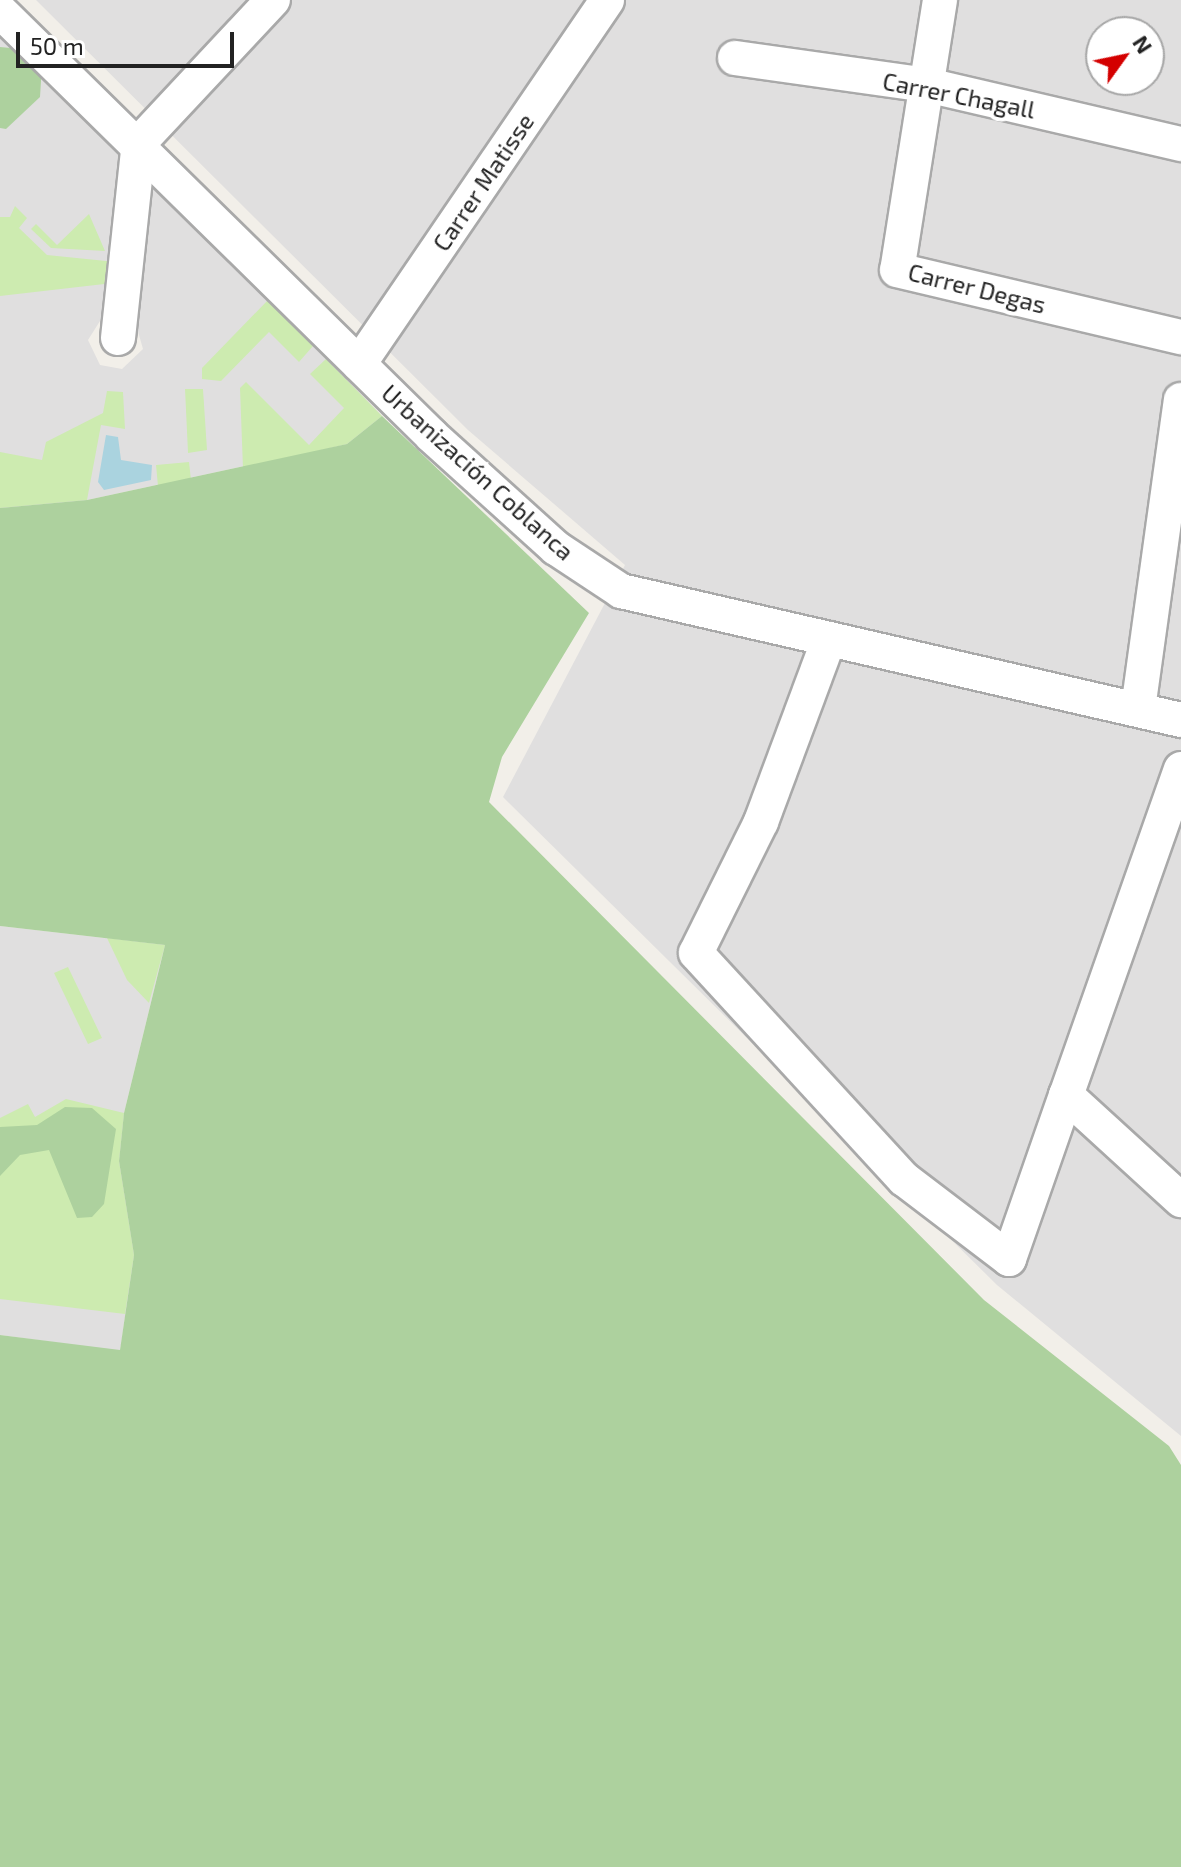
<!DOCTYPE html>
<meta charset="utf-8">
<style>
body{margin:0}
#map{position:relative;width:1181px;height:1867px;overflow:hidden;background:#f2efe9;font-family:"Exo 2",sans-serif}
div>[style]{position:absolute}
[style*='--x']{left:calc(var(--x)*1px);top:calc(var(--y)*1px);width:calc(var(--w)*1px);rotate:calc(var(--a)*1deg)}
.residential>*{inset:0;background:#e0dfdf}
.grass>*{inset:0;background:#cdebb0}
.forest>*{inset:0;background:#add19e}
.water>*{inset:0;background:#aad3df}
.roads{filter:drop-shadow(2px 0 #a9a9a9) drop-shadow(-2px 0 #a9a9a9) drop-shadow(0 2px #a9a9a9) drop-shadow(0 -2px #a9a9a9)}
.street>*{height:34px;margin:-17px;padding:0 17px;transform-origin:17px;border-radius:17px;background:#fff}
span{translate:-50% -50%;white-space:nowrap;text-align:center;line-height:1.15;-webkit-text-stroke:8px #fff;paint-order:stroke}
.street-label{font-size:24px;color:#222}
.north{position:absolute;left:1085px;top:16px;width:80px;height:80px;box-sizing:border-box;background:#fff;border:2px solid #a7a7a7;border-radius:50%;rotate:57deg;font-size:22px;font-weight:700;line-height:32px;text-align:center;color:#222}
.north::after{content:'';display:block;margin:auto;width:28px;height:36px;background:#d40000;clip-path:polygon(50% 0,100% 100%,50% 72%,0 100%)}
.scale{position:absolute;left:16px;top:32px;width:218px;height:36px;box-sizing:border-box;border:4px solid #222;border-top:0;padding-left:10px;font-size:24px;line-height:28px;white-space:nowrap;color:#222;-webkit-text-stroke:6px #fff;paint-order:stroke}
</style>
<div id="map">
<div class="residential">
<i style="clip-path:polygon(evenodd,36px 0,1181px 0,1181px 1436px,997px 1285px,503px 797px,625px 565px,468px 430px,36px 0,1101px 32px,1149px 32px,1149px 80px,1101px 80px,1101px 32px)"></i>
<i style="clip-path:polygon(0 35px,123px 156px,105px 313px,88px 340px,100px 365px,122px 369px,143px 349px,135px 321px,151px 180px,382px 416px,347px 444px,87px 500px,0 508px)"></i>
<i style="clip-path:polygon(0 926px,165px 945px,124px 1113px,119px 1161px,134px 1255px,120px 1351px,0 1335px)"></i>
</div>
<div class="grass">
<i style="clip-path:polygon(15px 206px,27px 218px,19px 228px,47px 255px,116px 262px,113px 283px,0 296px,0 217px,10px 217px)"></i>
<i style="clip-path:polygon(89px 214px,105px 251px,51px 248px,31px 229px,36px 224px,57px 245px)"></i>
<i style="clip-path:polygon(268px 300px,313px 346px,299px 362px,269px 332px,221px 381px,202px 379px,202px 368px)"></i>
<i style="clip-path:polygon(326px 359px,382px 416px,347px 444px,243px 469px,240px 388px,246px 382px,309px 445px,344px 408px,310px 374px)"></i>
<i style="clip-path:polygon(185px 389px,203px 389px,207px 450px,188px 453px)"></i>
<i style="clip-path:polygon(107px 391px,123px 392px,125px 429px,101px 425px,87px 500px,0 508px,0 452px,42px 460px,46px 442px,103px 413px)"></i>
<i style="clip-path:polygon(189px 462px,191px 480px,158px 486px,156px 465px)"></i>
<i style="clip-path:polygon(107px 938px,165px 945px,149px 1003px,127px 980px)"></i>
<i style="clip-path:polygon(68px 967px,102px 1038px,88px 1044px,54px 973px)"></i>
<i style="clip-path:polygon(66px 1099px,124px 1113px,119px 1161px,134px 1255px,125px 1314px,0 1299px,0 1118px,28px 1104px,35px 1117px)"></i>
</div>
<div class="forest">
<i style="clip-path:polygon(0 47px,21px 49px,42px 64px,40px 97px,6px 129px,0 128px)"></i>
<i style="clip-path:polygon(382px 416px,589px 613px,502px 757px,489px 802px,984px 1300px,1169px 1446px,1181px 1465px,1181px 1867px,0 1867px,0 1335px,120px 1350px,134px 1255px,119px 1161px,124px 1113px,165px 945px,0 926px,0 508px,87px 500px,347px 444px)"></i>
<i style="clip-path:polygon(65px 1107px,92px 1108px,116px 1129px,104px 1204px,92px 1217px,77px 1218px,49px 1150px,20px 1155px,0 1176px,0 1127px,37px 1125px)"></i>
</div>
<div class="water">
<i style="clip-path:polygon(106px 435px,118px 437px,121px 460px,152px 465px,151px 480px,104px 490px,98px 482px)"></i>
</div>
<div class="roads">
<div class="street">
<i style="--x:940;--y:0;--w:273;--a:99"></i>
<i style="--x:897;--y:270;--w:292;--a:13.3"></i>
<i style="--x:0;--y:11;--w:606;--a:44.53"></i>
<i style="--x:432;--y:436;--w:167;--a:42.1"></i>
<i style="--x:556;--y:548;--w:78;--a:33.5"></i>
<i style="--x:621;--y:591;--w:575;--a:12.97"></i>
<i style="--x:735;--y:58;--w:194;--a:8"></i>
<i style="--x:927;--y:85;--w:261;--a:13.1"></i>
<i style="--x:118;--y:338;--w:196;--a:-83.9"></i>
<i style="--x:139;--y:143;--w:196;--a:-46.9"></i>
<i style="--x:359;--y:364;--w:440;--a:-55.7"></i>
<i style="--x:829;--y:639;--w:195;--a:110.4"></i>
<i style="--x:761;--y:822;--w:146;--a:116.4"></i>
<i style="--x:696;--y:953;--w:307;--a:47.4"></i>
<i style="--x:904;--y:1179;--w:132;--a:37.3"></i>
<i style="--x:1009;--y:1259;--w:174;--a:-70.8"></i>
<i style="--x:1138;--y:709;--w:312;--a:-82.1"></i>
<i style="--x:1181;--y:769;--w:346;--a:109.4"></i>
<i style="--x:1066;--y:1095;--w:156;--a:42.4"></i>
</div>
</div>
<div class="street-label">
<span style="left:959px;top:95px;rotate:11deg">Carrer Chagall</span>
<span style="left:483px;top:182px;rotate:-56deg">Carrer Matisse</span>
<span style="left:977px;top:288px;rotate:14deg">Carrer Degas</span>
<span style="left:478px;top:472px;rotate:42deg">Urbanización Coblanca</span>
</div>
<div class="north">N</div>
<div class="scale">50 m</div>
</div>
